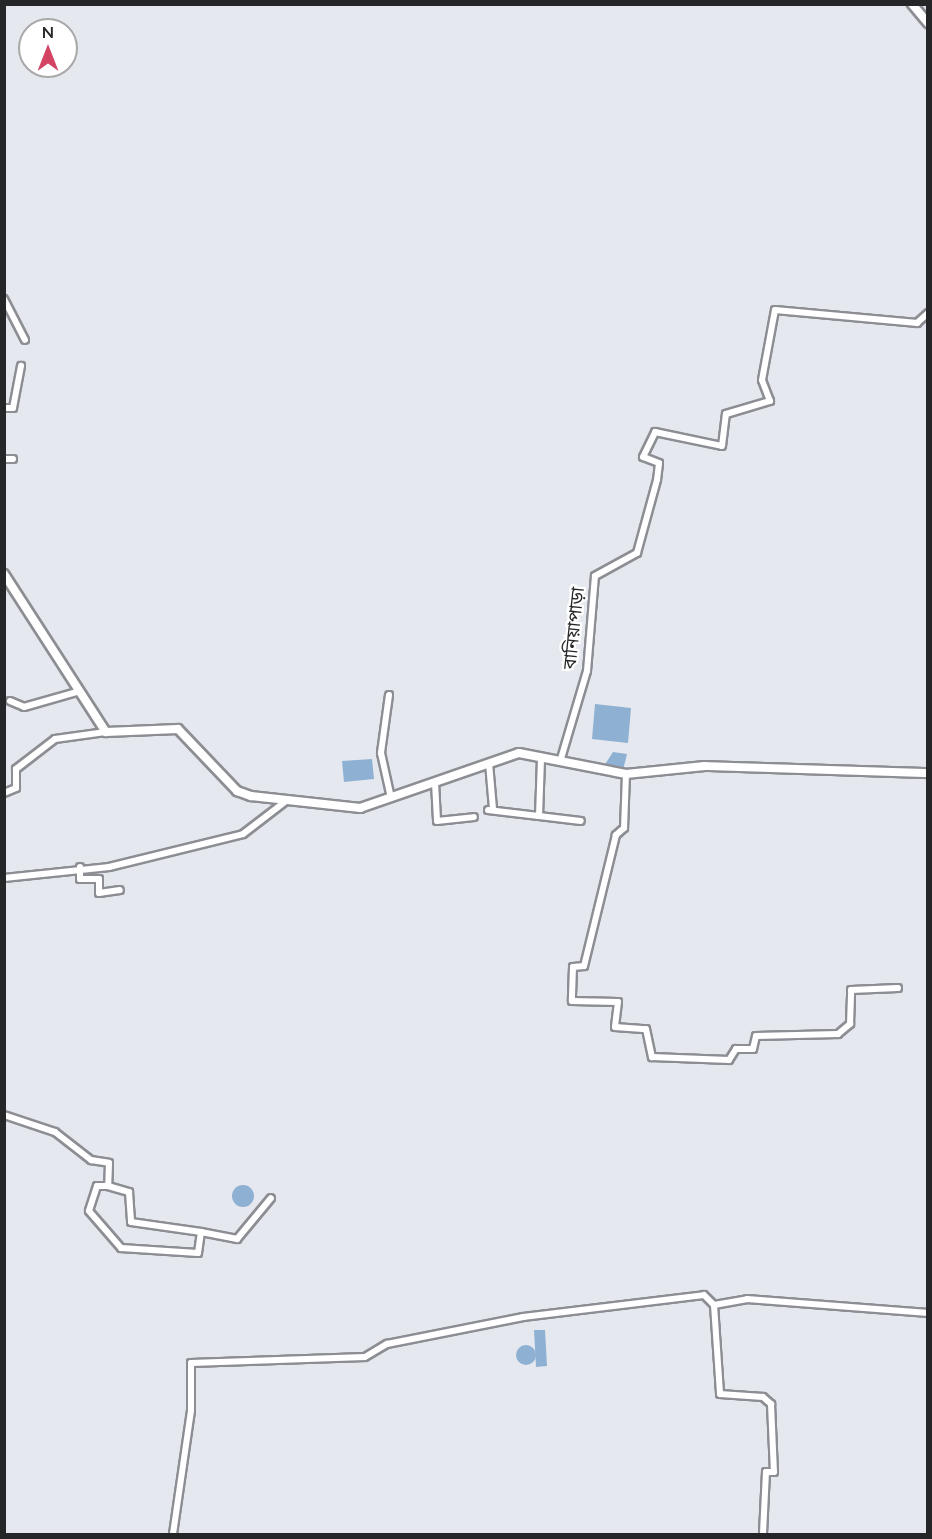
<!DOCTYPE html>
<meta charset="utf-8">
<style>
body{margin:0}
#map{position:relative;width:932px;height:1539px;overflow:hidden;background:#e5e8ee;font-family:Lato,"Noto Sans Bengali",sans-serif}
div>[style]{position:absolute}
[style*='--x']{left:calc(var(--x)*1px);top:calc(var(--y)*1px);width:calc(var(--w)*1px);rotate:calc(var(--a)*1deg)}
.water>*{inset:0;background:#8eb0d3}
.round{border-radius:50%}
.roads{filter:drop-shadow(2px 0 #8c8e94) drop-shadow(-2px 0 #8c8e94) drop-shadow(0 2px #8c8e94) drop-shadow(0 -2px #8c8e94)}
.minor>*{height:6px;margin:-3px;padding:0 3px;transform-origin:3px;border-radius:3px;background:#fff}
.tertiary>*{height:8px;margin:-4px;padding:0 4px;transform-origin:4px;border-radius:4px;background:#fff}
span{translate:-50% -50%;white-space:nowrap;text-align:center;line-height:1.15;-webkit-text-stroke:4.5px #fff;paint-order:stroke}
.street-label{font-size:18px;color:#252628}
.frame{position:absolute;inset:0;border:6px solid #252628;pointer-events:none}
.north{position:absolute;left:18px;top:18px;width:60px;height:60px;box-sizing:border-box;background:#fff;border:2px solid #a8a8a9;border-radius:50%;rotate:0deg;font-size:16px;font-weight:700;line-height:24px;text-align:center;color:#252628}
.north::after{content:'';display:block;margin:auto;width:21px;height:27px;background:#d34363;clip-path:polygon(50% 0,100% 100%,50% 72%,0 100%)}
</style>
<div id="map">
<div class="water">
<i style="clip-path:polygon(595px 704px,631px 708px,628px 743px,592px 739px)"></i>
<i style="clip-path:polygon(613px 752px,627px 754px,623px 770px,604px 766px)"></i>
<i style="clip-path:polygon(372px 759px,374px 779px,344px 782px,342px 761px)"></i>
<i class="round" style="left:232px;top:1185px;width:22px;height:22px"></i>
<i style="clip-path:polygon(534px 1330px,545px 1330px,547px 1366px,536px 1367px)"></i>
<i class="round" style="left:516px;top:1345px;width:20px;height:20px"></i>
</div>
<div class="roads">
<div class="minor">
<i style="--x:4;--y:299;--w:46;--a:62.9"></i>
<i style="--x:4;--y:408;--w:9;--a:0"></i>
<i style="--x:13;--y:408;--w:43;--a:-79.2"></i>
<i style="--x:4;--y:459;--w:9;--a:0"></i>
<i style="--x:389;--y:695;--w:59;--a:97.9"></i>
<i style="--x:381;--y:753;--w:46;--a:77.5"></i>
<i style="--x:10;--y:701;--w:15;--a:23"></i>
<i style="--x:24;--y:707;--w:58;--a:-15.9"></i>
<i style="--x:560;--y:762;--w:95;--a:-73.5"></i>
<i style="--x:587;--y:671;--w:95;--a:-85.2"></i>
<i style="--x:595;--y:576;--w:48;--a:-28.7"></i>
<i style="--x:637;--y:553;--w:76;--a:-74.7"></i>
<i style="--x:657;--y:480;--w:17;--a:-83"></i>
<i style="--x:659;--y:463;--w:17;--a:-159"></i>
<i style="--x:643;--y:457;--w:28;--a:-64"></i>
<i style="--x:655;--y:432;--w:68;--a:11.8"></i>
<i style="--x:722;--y:446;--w:32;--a:-83"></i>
<i style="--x:726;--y:414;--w:46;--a:-16.5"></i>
<i style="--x:770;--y:401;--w:22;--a:-111"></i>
<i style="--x:762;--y:380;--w:71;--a:-79.5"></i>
<i style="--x:775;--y:310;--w:143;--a:5.2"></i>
<i style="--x:917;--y:323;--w:15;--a:-42"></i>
<i style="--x:489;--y:763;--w:46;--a:85"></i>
<i style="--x:626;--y:774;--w:54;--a:92.1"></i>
<i style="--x:624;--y:828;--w:11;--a:139"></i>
<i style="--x:616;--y:835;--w:135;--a:103.7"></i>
<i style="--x:584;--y:966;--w:11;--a:175"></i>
<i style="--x:573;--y:967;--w:34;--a:92"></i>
<i style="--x:572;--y:1001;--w:46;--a:1.2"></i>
<i style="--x:618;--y:1002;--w:25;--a:97"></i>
<i style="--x:615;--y:1027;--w:31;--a:4"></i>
<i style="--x:646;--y:1029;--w:29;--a:78"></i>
<i style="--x:652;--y:1057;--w:77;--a:2.2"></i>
<i style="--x:729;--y:1060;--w:13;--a:-58"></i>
<i style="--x:736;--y:1049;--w:17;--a:0"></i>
<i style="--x:753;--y:1049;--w:13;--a:-77"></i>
<i style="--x:756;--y:1036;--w:82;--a:-1.4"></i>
<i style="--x:838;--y:1034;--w:16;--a:-40"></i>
<i style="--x:850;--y:1024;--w:34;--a:-88"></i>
<i style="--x:851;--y:990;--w:47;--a:-2.4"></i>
<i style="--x:435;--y:782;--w:39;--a:87"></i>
<i style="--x:437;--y:821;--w:37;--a:-6"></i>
<i style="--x:4;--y:793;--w:13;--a:-23"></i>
<i style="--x:16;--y:788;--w:19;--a:-90"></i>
<i style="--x:16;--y:769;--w:49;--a:-37.6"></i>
<i style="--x:55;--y:739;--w:51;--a:-7.8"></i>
<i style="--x:488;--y:810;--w:51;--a:6.7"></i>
<i style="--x:539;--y:816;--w:58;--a:-88"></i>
<i style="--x:539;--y:816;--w:42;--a:6.8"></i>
<i style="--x:80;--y:867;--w:12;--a:90"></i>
<i style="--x:80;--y:879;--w:19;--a:0"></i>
<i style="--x:99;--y:879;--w:14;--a:90"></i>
<i style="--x:99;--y:893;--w:21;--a:-8"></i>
<i style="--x:4;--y:878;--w:106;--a:-6"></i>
<i style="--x:109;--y:867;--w:138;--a:-13.8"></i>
<i style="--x:243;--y:834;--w:54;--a:-37.5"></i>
<i style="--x:4;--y:1115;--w:54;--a:18.4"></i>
<i style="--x:55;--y:1132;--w:46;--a:37.9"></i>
<i style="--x:91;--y:1160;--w:18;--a:9"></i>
<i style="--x:109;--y:1163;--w:23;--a:92"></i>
<i style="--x:108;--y:1186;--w:11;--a:180"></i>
<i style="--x:97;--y:1186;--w:26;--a:108"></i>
<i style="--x:89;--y:1211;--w:49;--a:49.1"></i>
<i style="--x:121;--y:1248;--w:77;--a:3.7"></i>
<i style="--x:198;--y:1253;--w:21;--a:-82"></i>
<i style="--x:201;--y:1232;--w:37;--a:11"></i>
<i style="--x:237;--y:1239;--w:53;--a:-50.3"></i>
<i style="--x:108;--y:1186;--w:22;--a:16"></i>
<i style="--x:129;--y:1192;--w:30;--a:86"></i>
<i style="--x:131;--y:1222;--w:71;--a:8.1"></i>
<i style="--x:714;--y:1305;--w:34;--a:-10"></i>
<i style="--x:747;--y:1299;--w:182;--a:4.4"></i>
<i style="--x:173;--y:1534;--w:125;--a:-81.7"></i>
<i style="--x:191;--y:1410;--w:47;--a:-90"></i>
<i style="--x:191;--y:1363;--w:174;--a:-2"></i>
<i style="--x:365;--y:1357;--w:26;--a:-31"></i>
<i style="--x:387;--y:1344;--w:139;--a:-11.2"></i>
<i style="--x:523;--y:1317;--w:182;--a:-6.9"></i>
<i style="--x:704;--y:1295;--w:14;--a:45"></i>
<i style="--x:714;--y:1305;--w:89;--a:86.1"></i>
<i style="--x:720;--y:1394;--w:43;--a:4"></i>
<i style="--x:763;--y:1397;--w:11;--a:41"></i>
<i style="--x:771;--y:1404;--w:68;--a:87.5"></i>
<i style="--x:774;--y:1472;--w:8;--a:180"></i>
<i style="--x:766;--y:1472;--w:62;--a:92.8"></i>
</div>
<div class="tertiary">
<i style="--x:912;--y:4;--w:25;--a:50"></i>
<i style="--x:4;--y:574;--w:188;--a:57.2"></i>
<i style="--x:106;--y:732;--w:72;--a:-2.4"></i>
<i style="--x:178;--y:729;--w:86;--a:46.4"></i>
<i style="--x:237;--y:791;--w:15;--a:20"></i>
<i style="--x:251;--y:796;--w:110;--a:6.3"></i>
<i style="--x:360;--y:808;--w:168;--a:-19.1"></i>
<i style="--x:519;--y:753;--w:109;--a:11.1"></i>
<i style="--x:626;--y:774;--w:79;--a:-5.8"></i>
<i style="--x:705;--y:766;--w:223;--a:1.8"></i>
</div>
</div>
<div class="street-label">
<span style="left:573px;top:628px;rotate:-84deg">বানিয়াপাড়া</span>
</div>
<div class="frame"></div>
<div class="north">N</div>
</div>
